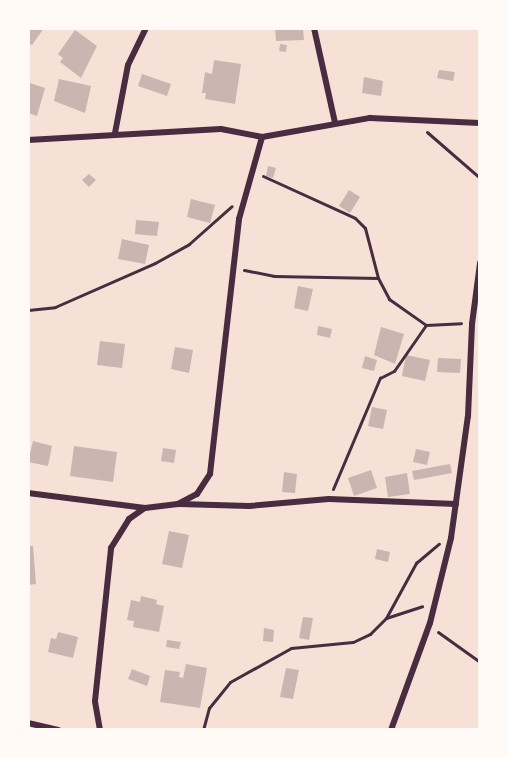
<!DOCTYPE html>
<style>
body{margin:0}
#map{position:relative;width:508px;height:758px;overflow:hidden;background:#f7e1d7;font-family:"Archivo Narrow",sans-serif}
div>[style]{position:absolute}
[style*='--x']{left:calc(var(--x)*1px);top:calc(var(--y)*1px);width:calc(var(--w)*1px);rotate:calc(var(--a)*1deg)}
.building>*{inset:0;background:#ccb4b1}
.path>*{height:3px;margin:-1.5px;padding:0 1.5px;transform-origin:1.5px;border-radius:1.5px;background:#4a2c40}
.minor>*{height:6px;margin:-3px;padding:0 3px;transform-origin:3px;border-radius:3px;background:#4a2c40}
span{translate:-50% -50%;white-space:nowrap;text-align:center;line-height:1.15;-webkit-text-stroke:4.5px #fffaf5;paint-order:stroke}
.frame{position:absolute;inset:0;border:30px solid #fffaf5;pointer-events:none}
</style>
<div id="map">
<div class="building">
<i style="clip-path:polygon(28px 28px,44px 28px,32px 45px,28px 43px)"></i>
<i style="clip-path:polygon(275px 28px,303px 28px,304px 40px,276px 41px)"></i>
<i style="clip-path:polygon(75px 30px,97px 46px,81px 78px,60px 62px,63px 58px,58px 54px)"></i>
<i style="clip-path:polygon(280px 44px,287px 45px,286px 52px,279px 51px)"></i>
<i style="clip-path:polygon(214px 60px,241px 64px,235px 104px,205px 99px,206px 93px,202px 93px,205px 72px,212px 74px)"></i>
<i style="clip-path:polygon(439px 70px,455px 72px,453px 81px,437px 78px)"></i>
<i style="clip-path:polygon(142px 74px,171px 84px,167px 96px,138px 86px)"></i>
<i style="clip-path:polygon(364px 77px,383px 81px,381px 96px,362px 93px)"></i>
<i style="clip-path:polygon(59px 79px,91px 86px,85px 113px,54px 101px)"></i>
<i style="clip-path:polygon(30px 83px,45px 88px,37px 116px,28px 113px)"></i>
<i style="clip-path:polygon(268px 166px,276px 168px,273px 178px,266px 176px)"></i>
<i style="clip-path:polygon(89px 174px,96px 180px,89px 187px,82px 180px)"></i>
<i style="clip-path:polygon(349px 190px,360px 197px,350px 213px,339px 206px)"></i>
<i style="clip-path:polygon(191px 199px,215px 205px,210px 223px,187px 217px)"></i>
<i style="clip-path:polygon(136px 220px,159px 222px,157px 236px,135px 234px)"></i>
<i style="clip-path:polygon(122px 239px,149px 245px,145px 264px,118px 259px)"></i>
<i style="clip-path:polygon(298px 286px,313px 289px,308px 311px,294px 308px)"></i>
<i style="clip-path:polygon(318px 326px,332px 329px,330px 338px,317px 335px)"></i>
<i style="clip-path:polygon(381px 327px,404px 334px,395px 364px,374px 355px)"></i>
<i style="clip-path:polygon(100px 341px,125px 344px,122px 368px,97px 365px)"></i>
<i style="clip-path:polygon(175px 347px,193px 350px,189px 373px,171px 369px)"></i>
<i style="clip-path:polygon(406px 355px,430px 360px,425px 381px,402px 376px)"></i>
<i style="clip-path:polygon(365px 356px,377px 360px,374px 371px,362px 368px)"></i>
<i style="clip-path:polygon(438px 358px,461px 359px,460px 373px,437px 372px)"></i>
<i style="clip-path:polygon(372px 407px,387px 410px,383px 429px,368px 426px)"></i>
<i style="clip-path:polygon(33px 441px,52px 446px,48px 466px,28px 462px)"></i>
<i style="clip-path:polygon(74px 446px,117px 452px,113px 482px,70px 476px)"></i>
<i style="clip-path:polygon(163px 448px,176px 450px,174px 463px,161px 461px)"></i>
<i style="clip-path:polygon(416px 449px,430px 452px,427px 465px,413px 462px)"></i>
<i style="clip-path:polygon(450px 464px,452px 473px,414px 480px,412px 471px)"></i>
<i style="clip-path:polygon(371px 470px,377px 488px,354px 496px,348px 478px)"></i>
<i style="clip-path:polygon(284px 472px,297px 474px,295px 493px,282px 492px)"></i>
<i style="clip-path:polygon(407px 473px,410px 494px,388px 497px,385px 477px)"></i>
<i style="clip-path:polygon(169px 531px,189px 535px,182px 568px,162px 564px)"></i>
<i style="clip-path:polygon(28px 546px,33px 546px,36px 584px,28px 585px)"></i>
<i style="clip-path:polygon(377px 549px,390px 552px,388px 562px,375px 559px)"></i>
<i style="clip-path:polygon(141px 596px,157px 600px,156px 604px,164px 606px,159px 632px,133px 627px,134px 621px,127px 620px,131px 600px,140px 602px)"></i>
<i style="clip-path:polygon(303px 617px,313px 618px,309px 640px,299px 638px)"></i>
<i style="clip-path:polygon(264px 628px,274px 630px,273px 642px,263px 641px)"></i>
<i style="clip-path:polygon(58px 632px,78px 637px,73px 658px,48px 652px,51px 638px,56px 639px)"></i>
<i style="clip-path:polygon(167px 640px,181px 642px,179px 649px,166px 647px)"></i>
<i style="clip-path:polygon(186px 664px,207px 668px,200px 708px,160px 702px,165px 670px,180px 672px,179px 677px,183px 678px)"></i>
<i style="clip-path:polygon(286px 668px,299px 670px,293px 699px,280px 697px)"></i>
<i style="clip-path:polygon(132px 669px,150px 676px,147px 686px,128px 679px)"></i>
</div>
<div class="path">
<i style="--x:427;--y:132;--w:70;--a:41"></i>
<i style="--x:263;--y:176;--w:101;--a:24.5"></i>
<i style="--x:355;--y:218;--w:14;--a:45"></i>
<i style="--x:365;--y:228;--w:52;--a:75.4"></i>
<i style="--x:378;--y:278;--w:24;--a:62"></i>
<i style="--x:389;--y:299;--w:45;--a:35.1"></i>
<i style="--x:244;--y:270;--w:31;--a:11"></i>
<i style="--x:274;--y:276;--w:104;--a:1.1"></i>
<i style="--x:28;--y:310;--w:27;--a:-6"></i>
<i style="--x:55;--y:307;--w:109;--a:-23.7"></i>
<i style="--x:155;--y:263;--w:39;--a:-29"></i>
<i style="--x:189;--y:244;--w:57;--a:-41.5"></i>
<i style="--x:333;--y:489;--w:121;--a:-67.1"></i>
<i style="--x:380;--y:378;--w:16;--a:-27"></i>
<i style="--x:394;--y:371;--w:56;--a:-55.2"></i>
<i style="--x:426;--y:325;--w:35;--a:-3"></i>
<i style="--x:386;--y:618;--w:38;--a:-18"></i>
<i style="--x:438;--y:632;--w:52;--a:35.5"></i>
<i style="--x:203;--y:730;--w:23;--a:-75"></i>
<i style="--x:209;--y:708;--w:33;--a:-51"></i>
<i style="--x:230;--y:682;--w:70;--a:-29.1"></i>
<i style="--x:291;--y:648;--w:62;--a:-5.5"></i>
<i style="--x:353;--y:642;--w:19;--a:-25"></i>
<i style="--x:370;--y:634;--w:23;--a:-45"></i>
<i style="--x:386;--y:618;--w:63;--a:-61.4"></i>
<i style="--x:416;--y:563;--w:30;--a:-40"></i>
</div>
<div class="minor">
<i style="--x:314;--y:28;--w:97;--a:77.5"></i>
<i style="--x:115;--y:133;--w:69;--a:-79.2"></i>
<i style="--x:128;--y:65;--w:41;--a:-64.1"></i>
<i style="--x:28;--y:140;--w:193;--a:-3.3"></i>
<i style="--x:221;--y:129;--w:42;--a:11"></i>
<i style="--x:262;--y:137;--w:110;--a:-10"></i>
<i style="--x:370;--y:118;--w:110;--a:2.6"></i>
<i style="--x:28;--y:493;--w:118;--a:7.3"></i>
<i style="--x:179;--y:504;--w:70;--a:1.6"></i>
<i style="--x:249;--y:506;--w:80;--a:-5"></i>
<i style="--x:329;--y:499;--w:127;--a:2.3"></i>
<i style="--x:28;--y:723;--w:31;--a:13"></i>
<i style="--x:100;--y:730;--w:29;--a:-100"></i>
<i style="--x:95;--y:701;--w:154;--a:-84"></i>
<i style="--x:111;--y:548;--w:34;--a:-58"></i>
<i style="--x:129;--y:519;--w:19;--a:-35"></i>
<i style="--x:145;--y:508;--w:33;--a:-7"></i>
<i style="--x:178;--y:504;--w:21;--a:-28"></i>
<i style="--x:197;--y:494;--w:24;--a:-57"></i>
<i style="--x:210;--y:474;--w:257;--a:-83.5"></i>
<i style="--x:239;--y:219;--w:85;--a:-74.3"></i>
<i style="--x:391;--y:730;--w:114;--a:-70"></i>
<i style="--x:430;--y:623;--w:88;--a:-76.1"></i>
<i style="--x:451;--y:538;--w:123;--a:-82.1"></i>
<i style="--x:468;--y:416;--w:92;--a:-87.5"></i>
<i style="--x:472;--y:324;--w:62;--a:-82.5"></i>
</div>
<div class="frame"></div>
</div>
